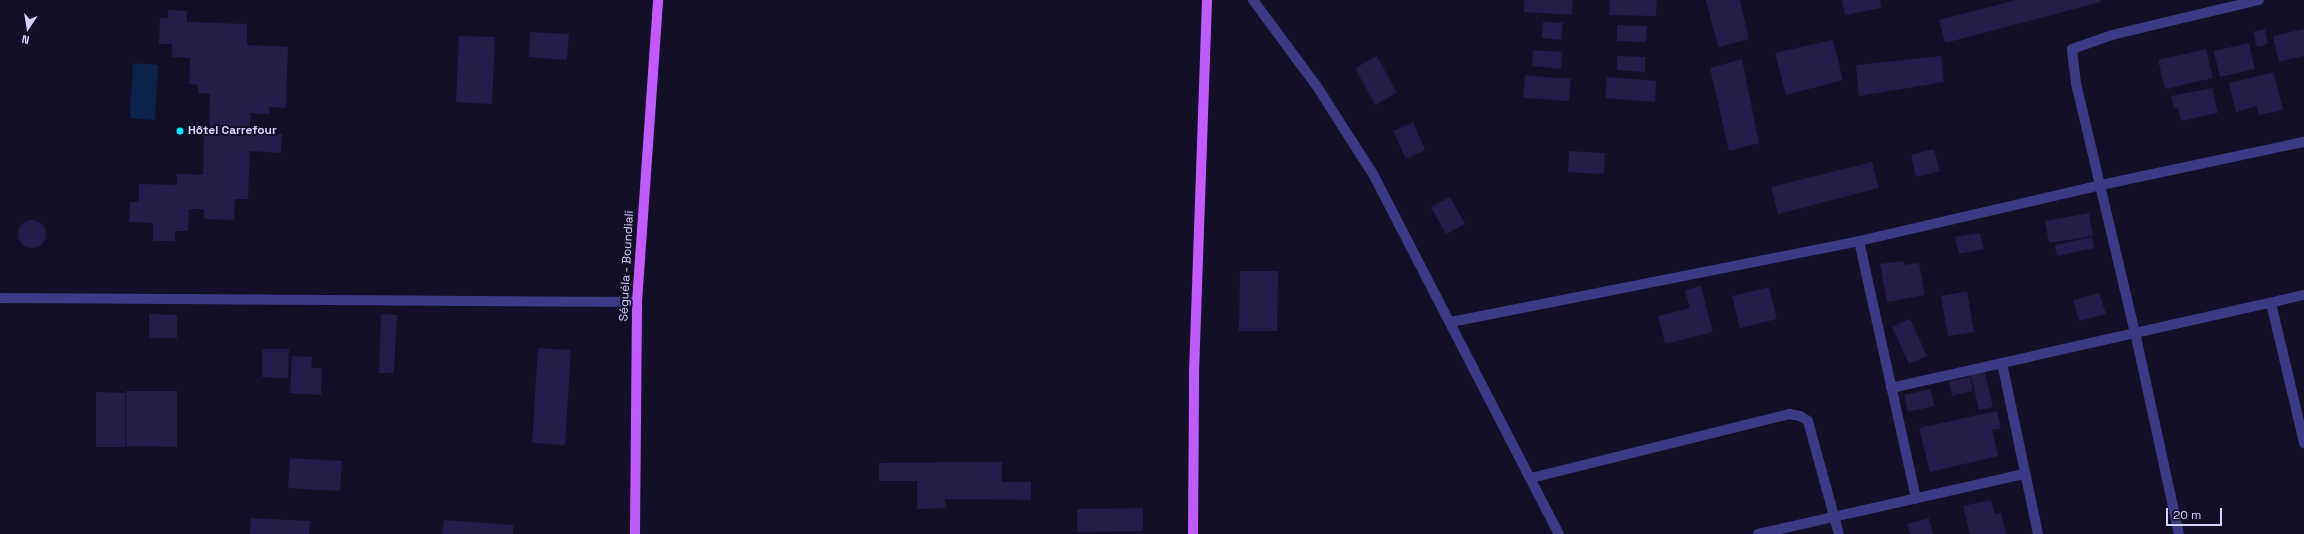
<!DOCTYPE html>
<meta charset="utf-8">
<style>
body{margin:0}
#map{position:relative;width:2304px;height:534px;overflow:hidden;background:#130f26;font-family:"Space Grotesk",sans-serif}
div>[style]{position:absolute}
[style*='--x']{left:calc(var(--x)*1px);top:calc(var(--y)*1px);width:calc(var(--w)*1px);rotate:calc(var(--a)*1deg)}
.water>*{inset:0;background:#0c2248}
.building>*{inset:0;background:#241b47}
.round{border-radius:50%}
.minor>*{height:10px;margin:-5px;padding:0 5px;transform-origin:5px;border-radius:5px;background:#3d3a85}
.major>*{height:10px;margin:-5px;padding:0 5px;transform-origin:5px;border-radius:5px;background:#c25bff}
.dots>*{width:11px;height:11px;translate:-50% -50%;box-sizing:border-box;border:2px solid #130f26;border-radius:50%}
span{translate:-50% -50%;white-space:nowrap;text-align:center;line-height:1.15;-webkit-text-stroke:4px #130f26;paint-order:stroke}
.poi-label{font-size:12px;color:#d9d4ff;font-weight:700}
.left{translate:0 -50%;text-align:left}
.street-label{font-size:12px;color:#d9d4ff}
.north{position:absolute;left:8px;top:8px;width:40px;height:40px;-webkit-text-stroke:3px #130f26;paint-order:stroke;rotate:192deg;font-size:11px;font-weight:700;line-height:16px;text-align:center;color:#d9d4ff}
.north::after{content:'';display:block;margin:auto;width:14px;height:18px;background:#d9d4ff;clip-path:polygon(50% 0,100% 100%,50% 72%,0 100%)}
.scale{position:absolute;left:2166px;top:508px;width:56px;height:18px;box-sizing:border-box;border:2px solid #d9d4ff;border-top:0;padding-left:5px;font-size:12px;line-height:14px;white-space:nowrap;color:#d9d4ff;-webkit-text-stroke:3px #130f26;paint-order:stroke}
</style>
<div id="map">
<div class="water">
<i style="clip-path:polygon(133px 63px,158px 65px,155px 120px,130px 118px)"></i>
</div>
<div class="building">
<i style="clip-path:polygon(1524px 0,1573px 0,1572px 15px,1524px 12px)"></i>
<i style="clip-path:polygon(1610px 0,1657px 0,1656px 16px,1609px 15px)"></i>
<i style="clip-path:polygon(1706px 0,1740px 0,1749px 39px,1718px 47px)"></i>
<i style="clip-path:polygon(1842px 0,1880px 0,1881px 8px,1845px 15px)"></i>
<i style="clip-path:polygon(2016px 0,2101px 0,2101px 2px,1945px 43px,1939px 20px)"></i>
<i style="clip-path:polygon(168px 10px,187px 11px,187px 22px,247px 24px,247px 45px,288px 47px,286px 108px,269px 107px,269px 114px,251px 113px,250px 132px,282px 134px,281px 153px,250px 151px,248px 199px,235px 199px,234px 220px,204px 219px,204px 209px,189px 209px,188px 231px,175px 231px,175px 241px,153px 241px,153px 223px,129px 222px,130px 202px,139px 202px,139px 184px,177px 185px,177px 174px,203px 175px,204px 127px,209px 127px,210px 94px,198px 93px,198px 85px,189px 84px,190px 58px,172px 57px,172px 44px,159px 44px,160px 18px,168px 18px)"></i>
<i style="clip-path:polygon(1543px 22px,1563px 23px,1561px 40px,1542px 38px)"></i>
<i style="clip-path:polygon(1617px 25px,1647px 26px,1646px 42px,1617px 41px)"></i>
<i style="clip-path:polygon(2265px 29px,2268px 44px,2257px 47px,2253px 32px)"></i>
<i style="clip-path:polygon(2304px 29px,2304px 56px,2279px 62px,2273px 36px)"></i>
<i style="clip-path:polygon(530px 32px,569px 34px,567px 60px,529px 57px)"></i>
<i style="clip-path:polygon(459px 36px,495px 37px,492px 104px,456px 102px)"></i>
<i style="clip-path:polygon(1833px 40px,1843px 80px,1786px 95px,1775px 53px)"></i>
<i style="clip-path:polygon(2249px 43px,2255px 69px,2220px 77px,2214px 51px)"></i>
<i style="clip-path:polygon(2206px 49px,2213px 78px,2165px 89px,2158px 60px)"></i>
<i style="clip-path:polygon(1533px 50px,1562px 52px,1561px 69px,1532px 66px)"></i>
<i style="clip-path:polygon(1377px 56px,1397px 93px,1375px 105px,1355px 68px)"></i>
<i style="clip-path:polygon(1617px 56px,1645px 57px,1645px 72px,1617px 70px)"></i>
<i style="clip-path:polygon(1941px 56px,1944px 82px,1859px 96px,1856px 65px)"></i>
<i style="clip-path:polygon(1742px 59px,1759px 143px,1729px 151px,1710px 68px)"></i>
<i style="clip-path:polygon(2274px 72px,2283px 110px,2259px 115px,2257px 106px,2236px 112px,2229px 83px)"></i>
<i style="clip-path:polygon(1525px 75px,1571px 79px,1569px 101px,1523px 98px)"></i>
<i style="clip-path:polygon(1607px 77px,1656px 81px,1655px 102px,1605px 98px)"></i>
<i style="clip-path:polygon(2212px 88px,2218px 113px,2181px 121px,2178px 108px,2174px 108px,2171px 96px)"></i>
<i style="clip-path:polygon(1413px 122px,1425px 150px,1406px 159px,1393px 131px)"></i>
<i style="clip-path:polygon(1934px 149px,1940px 171px,1916px 177px,1911px 155px)"></i>
<i style="clip-path:polygon(1569px 151px,1605px 153px,1604px 174px,1568px 172px)"></i>
<i style="clip-path:polygon(1872px 162px,1879px 188px,1778px 214px,1771px 187px)"></i>
<i style="clip-path:polygon(1450px 197px,1465px 224px,1446px 234px,1431px 207px)"></i>
<i style="clip-path:polygon(2089px 213px,2093px 236px,2049px 243px,2045px 221px)"></i>
<i class="round" style="left:18px;top:220px;width:28px;height:28px"></i>
<i style="clip-path:polygon(1980px 233px,1984px 249px,1959px 254px,1955px 237px)"></i>
<i style="clip-path:polygon(2092px 237px,2094px 248px,2057px 256px,2055px 245px)"></i>
<i style="clip-path:polygon(1904px 261px,1904px 265px,1919px 263px,1925px 295px,1887px 302px,1880px 264px)"></i>
<i style="clip-path:polygon(1240px 271px,1278px 271px,1277px 331px,1239px 331px)"></i>
<i style="clip-path:polygon(1701px 286px,1713px 332px,1665px 344px,1658px 316px,1690px 308px,1685px 290px)"></i>
<i style="clip-path:polygon(1769px 287px,1777px 319px,1740px 328px,1732px 296px)"></i>
<i style="clip-path:polygon(1967px 291px,1974px 332px,1948px 336px,1941px 296px)"></i>
<i style="clip-path:polygon(2099px 293px,2106px 314px,2079px 321px,2073px 300px)"></i>
<i style="clip-path:polygon(149px 314px,177px 315px,177px 338px,149px 338px)"></i>
<i style="clip-path:polygon(381px 314px,397px 315px,394px 373px,379px 373px)"></i>
<i style="clip-path:polygon(1910px 319px,1927px 356px,1909px 364px,1892px 327px)"></i>
<i style="clip-path:polygon(538px 348px,571px 350px,565px 445px,532px 443px)"></i>
<i style="clip-path:polygon(262px 349px,289px 349px,288px 378px,262px 377px)"></i>
<i style="clip-path:polygon(292px 356px,312px 357px,311px 368px,322px 368px,321px 395px,290px 393px)"></i>
<i style="clip-path:polygon(1985px 372px,1993px 407px,1979px 410px,1971px 375px)"></i>
<i style="clip-path:polygon(1970px 377px,1973px 391px,1952px 396px,1949px 381px)"></i>
<i style="clip-path:polygon(1931px 389px,1934px 406px,1908px 412px,1904px 395px)"></i>
<i style="clip-path:polygon(126px 391px,177px 391px,177px 447px,126px 446px)"></i>
<i style="clip-path:polygon(96px 392px,125px 393px,125px 447px,96px 447px)"></i>
<i style="clip-path:polygon(1997px 411px,2001px 428px,1992px 430px,1998px 456px,1930px 472px,1919px 428px)"></i>
<i style="clip-path:polygon(290px 458px,342px 461px,340px 491px,288px 488px)"></i>
<i style="clip-path:polygon(1002px 462px,1002px 482px,1031px 482px,1031px 500px,945px 499px,946px 508px,917px 509px,917px 481px,879px 481px,879px 463px)"></i>
<i style="clip-path:polygon(1991px 500px,1995px 514px,2001px 513px,2006px 534px,1970px 534px,1963px 506px)"></i>
<i style="clip-path:polygon(1143px 508px,1143px 531px,1077px 532px,1077px 509px)"></i>
<i style="clip-path:polygon(251px 518px,310px 521px,309px 534px,250px 534px)"></i>
<i style="clip-path:polygon(1929px 518px,1933px 534px,1910px 534px,1907px 524px)"></i>
<i style="clip-path:polygon(444px 520px,514px 525px,513px 534px,442px 534px)"></i>
</div>
<div class="minor">
<i style="--x:1253;--y:0;--w:106;--a:53.5"></i>
<i style="--x:1316;--y:85;--w:106;--a:57.4"></i>
<i style="--x:1373;--y:174;--w:405;--a:62.7"></i>
<i style="--x:1859;--y:241;--w:264;--a:77.5"></i>
<i style="--x:0;--y:298;--w:637;--a:0.36"></i>
<i style="--x:2271;--y:303;--w:144;--a:76.7"></i>
<i style="--x:1451;--y:322;--w:416;--a:-11.2"></i>
<i style="--x:1859;--y:241;--w:248;--a:-13"></i>
<i style="--x:2101;--y:185;--w:208;--a:-12"></i>
<i style="--x:2002;--y:363;--w:175;--a:78.1"></i>
<i style="--x:1891;--y:388;--w:423;--a:-12.7"></i>
<i style="--x:1531;--y:478;--w:266;--a:-13.9"></i>
<i style="--x:1789;--y:414;--w:11;--a:10"></i>
<i style="--x:1800;--y:416;--w:9;--a:32"></i>
<i style="--x:1808;--y:421;--w:117;--a:74.7"></i>
<i style="--x:1758;--y:534;--w:273;--a:-12.7"></i>
<i style="--x:2179;--y:534;--w:206;--a:-102.3"></i>
<i style="--x:2135;--y:333;--w:257;--a:-103.3"></i>
<i style="--x:2076;--y:83;--w:34;--a:-97"></i>
<i style="--x:2072;--y:49;--w:42;--a:-19.3"></i>
<i style="--x:2112;--y:35;--w:151;--a:-13.4"></i>
</div>
<div class="major">
<i style="--x:635;--y:534;--w:232;--a:-89.5"></i>
<i style="--x:637;--y:302;--w:303;--a:-86"></i>
<i style="--x:1193;--y:534;--w:161;--a:-89.6"></i>
<i style="--x:1194;--y:373;--w:373;--a:-88"></i>
</div>
<div class="dots">
<i style="left:180px;top:131px;background:#00e5ff"></i>
</div>
<div class="poi-label">
<span class="left" style="left:188px;top:131px">Hôtel Carrefour</span>
</div>
<div class="street-label">
<span style="left:627px;top:266px;rotate:-87deg">Séguéla - Boundiali</span>
</div>
<div class="north">N</div>
<div class="scale">20 m</div>
</div>
